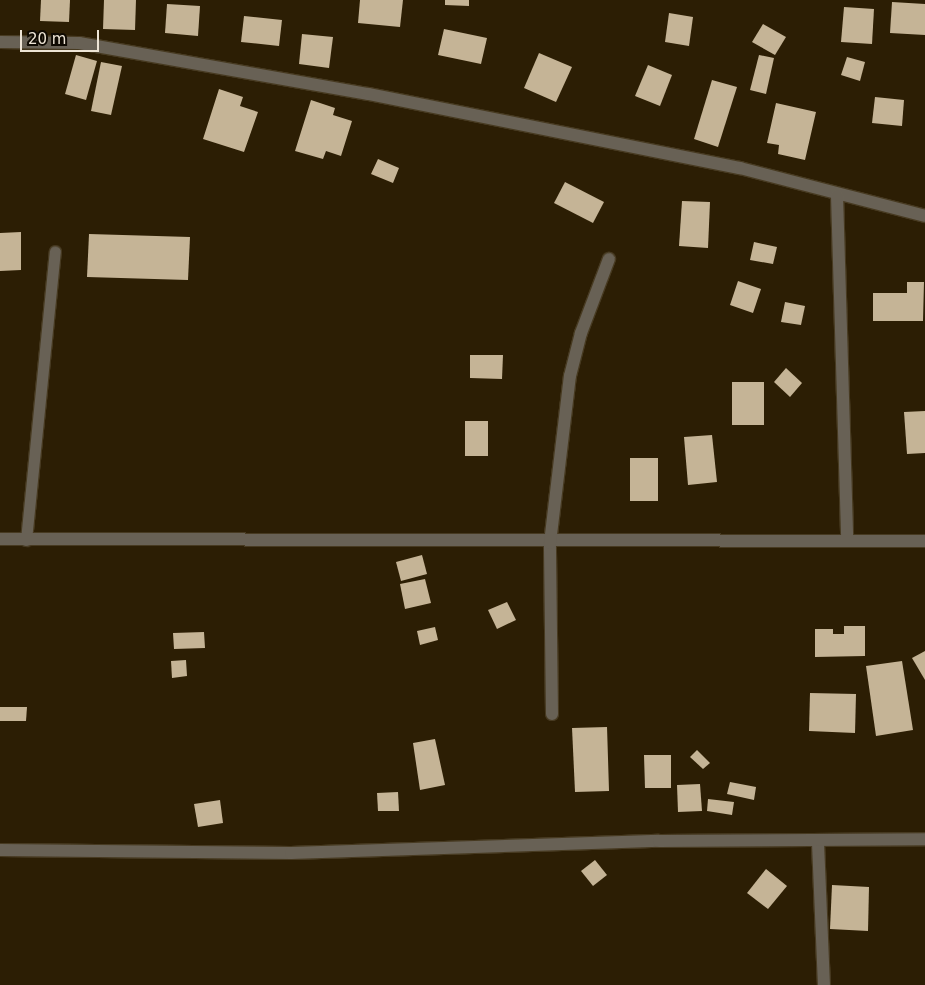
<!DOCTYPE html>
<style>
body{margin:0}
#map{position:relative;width:925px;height:985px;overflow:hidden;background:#2c1e04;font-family:"DejaVu Sans",sans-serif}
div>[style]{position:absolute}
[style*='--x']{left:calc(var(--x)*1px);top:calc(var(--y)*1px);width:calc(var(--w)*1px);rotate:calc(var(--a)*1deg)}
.building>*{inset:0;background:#c5b496}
.roads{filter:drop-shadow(1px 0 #473a21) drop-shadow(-1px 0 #473a21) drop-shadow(0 1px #473a21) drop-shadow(0 -1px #473a21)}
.service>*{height:11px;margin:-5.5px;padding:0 5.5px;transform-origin:5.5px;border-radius:5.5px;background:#686155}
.minor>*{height:12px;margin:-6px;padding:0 6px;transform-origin:6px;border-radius:6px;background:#686155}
span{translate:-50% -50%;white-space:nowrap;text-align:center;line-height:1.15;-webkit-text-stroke:5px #0f0a02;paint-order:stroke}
.scale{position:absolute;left:20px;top:30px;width:79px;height:22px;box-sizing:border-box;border:2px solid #ede4d5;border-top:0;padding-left:6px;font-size:15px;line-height:18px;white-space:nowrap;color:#ede4d5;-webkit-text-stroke:4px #0f0a02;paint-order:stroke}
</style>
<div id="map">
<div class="building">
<i style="clip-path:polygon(41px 0,70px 0,69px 22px,40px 21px)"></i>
<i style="clip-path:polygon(104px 0,136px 0,135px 30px,103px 29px)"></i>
<i style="clip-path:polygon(360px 0,403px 0,400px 27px,358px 23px)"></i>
<i style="clip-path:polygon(445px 0,469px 0,469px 6px,445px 5px)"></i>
<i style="clip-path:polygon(892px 2px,925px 4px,925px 35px,890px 33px)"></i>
<i style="clip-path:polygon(167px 4px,200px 6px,198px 36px,165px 33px)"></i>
<i style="clip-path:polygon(844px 7px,874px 9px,872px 44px,841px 42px)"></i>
<i style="clip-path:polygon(669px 13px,693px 17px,689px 46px,665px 42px)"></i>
<i style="clip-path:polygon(244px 16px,282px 20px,279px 46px,241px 42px)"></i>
<i style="clip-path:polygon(763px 24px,786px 37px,775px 55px,752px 42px)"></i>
<i style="clip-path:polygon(444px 29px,487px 38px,481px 64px,438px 55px)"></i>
<i style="clip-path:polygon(302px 34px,333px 37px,329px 68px,299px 64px)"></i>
<i style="clip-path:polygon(539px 53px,572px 67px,556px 102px,524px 88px)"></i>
<i style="clip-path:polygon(76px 55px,97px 61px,86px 100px,65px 94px)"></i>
<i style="clip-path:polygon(759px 55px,774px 58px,766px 94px,750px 90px)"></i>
<i style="clip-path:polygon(847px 57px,865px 62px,860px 81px,841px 75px)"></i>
<i style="clip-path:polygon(101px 62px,122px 66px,111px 115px,91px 111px)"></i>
<i style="clip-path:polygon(648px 65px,672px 75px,660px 106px,635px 96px)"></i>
<i style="clip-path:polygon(712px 80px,737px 87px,718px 147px,694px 139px)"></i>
<i style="clip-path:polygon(219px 89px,243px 97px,240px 106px,258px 112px,244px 152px,203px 139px)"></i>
<i style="clip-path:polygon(875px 97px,904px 100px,902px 126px,872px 123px)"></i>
<i style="clip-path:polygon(311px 100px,335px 108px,333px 115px,352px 121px,341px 156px,326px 151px,323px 159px,295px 151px)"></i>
<i style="clip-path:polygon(776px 103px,816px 112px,805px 160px,778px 154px,779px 145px,767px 143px)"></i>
<i style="clip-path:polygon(378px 159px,399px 168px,393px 183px,371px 174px)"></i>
<i style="clip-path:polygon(565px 182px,604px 202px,593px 223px,554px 203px)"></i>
<i style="clip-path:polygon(682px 201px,710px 202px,708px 248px,679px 246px)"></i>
<i style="clip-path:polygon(21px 232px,21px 270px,0 271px,0 233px)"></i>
<i style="clip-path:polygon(89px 234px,190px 237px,188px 280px,87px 277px)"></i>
<i style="clip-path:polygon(754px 242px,777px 247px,773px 264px,750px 260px)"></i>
<i style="clip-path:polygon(738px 281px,761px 289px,753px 313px,730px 305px)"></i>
<i style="clip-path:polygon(907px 282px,924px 282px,923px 321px,873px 321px,873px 293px,907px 293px)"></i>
<i style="clip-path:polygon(785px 302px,805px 306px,801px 325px,781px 322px)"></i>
<i style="clip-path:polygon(470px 355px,503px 355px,502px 379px,470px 378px)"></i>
<i style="clip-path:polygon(786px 368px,802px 383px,790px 397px,774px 382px)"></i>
<i style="clip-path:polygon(732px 382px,764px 382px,764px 425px,732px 425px)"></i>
<i style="clip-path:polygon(925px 411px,925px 453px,907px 454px,904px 412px)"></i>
<i style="clip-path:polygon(465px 421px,488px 421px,488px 456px,465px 456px)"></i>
<i style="clip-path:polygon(712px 435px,717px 482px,688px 485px,684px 437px)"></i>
<i style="clip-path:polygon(630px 458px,658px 458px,658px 501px,630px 501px)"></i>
<i style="clip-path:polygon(422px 555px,427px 574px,401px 581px,396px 562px)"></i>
<i style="clip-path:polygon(425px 579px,431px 603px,405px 609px,400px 584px)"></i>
<i style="clip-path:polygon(507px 602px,516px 620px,497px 629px,488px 610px)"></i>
<i style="clip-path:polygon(844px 626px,865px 626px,865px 656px,815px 657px,815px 629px,833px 629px,833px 634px,844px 634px)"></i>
<i style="clip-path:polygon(435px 627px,438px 640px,420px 645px,417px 631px)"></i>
<i style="clip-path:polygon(204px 632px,205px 648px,174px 649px,173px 633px)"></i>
<i style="clip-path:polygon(925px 651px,925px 680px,912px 658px)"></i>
<i style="clip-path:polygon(186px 660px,187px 676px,172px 678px,171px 661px)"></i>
<i style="clip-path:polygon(902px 661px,913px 730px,876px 736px,866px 666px)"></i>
<i style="clip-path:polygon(810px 693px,856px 694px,855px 733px,809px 731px)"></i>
<i style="clip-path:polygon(0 707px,27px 707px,26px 721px,0 721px)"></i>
<i style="clip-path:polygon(607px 727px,609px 791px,575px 792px,572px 728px)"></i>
<i style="clip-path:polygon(435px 739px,445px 785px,420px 790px,413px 743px)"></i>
<i style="clip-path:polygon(697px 750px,710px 763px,703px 769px,690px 757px)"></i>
<i style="clip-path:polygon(644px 755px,671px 755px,671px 788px,645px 788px)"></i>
<i style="clip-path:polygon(730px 782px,756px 787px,754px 800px,727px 794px)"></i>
<i style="clip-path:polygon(700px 784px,702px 811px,678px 812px,677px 785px)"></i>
<i style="clip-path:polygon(398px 792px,399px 811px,378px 811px,377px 793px)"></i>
<i style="clip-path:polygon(708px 799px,734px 802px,732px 815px,707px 811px)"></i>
<i style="clip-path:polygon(220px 800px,223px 823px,198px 827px,194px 804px)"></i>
<i style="clip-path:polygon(595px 860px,607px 875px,593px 886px,581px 871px)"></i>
<i style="clip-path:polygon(766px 869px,787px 886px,768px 909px,747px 893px)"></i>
<i style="clip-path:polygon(832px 885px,869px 887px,868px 931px,830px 929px)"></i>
</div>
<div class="roads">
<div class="service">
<i style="--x:26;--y:540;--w:290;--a:-84.3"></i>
</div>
<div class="minor">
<i style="--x:0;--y:42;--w:79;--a:0.7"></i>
<i style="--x:79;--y:43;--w:294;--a:10"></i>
<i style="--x:369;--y:94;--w:378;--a:11.3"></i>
<i style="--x:740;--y:168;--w:191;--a:14.5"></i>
<i style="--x:837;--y:195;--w:346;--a:88.3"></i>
<i style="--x:0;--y:539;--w:925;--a:0.12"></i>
<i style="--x:552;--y:714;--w:171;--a:-90.7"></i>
<i style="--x:550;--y:543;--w:168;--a:-83.2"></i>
<i style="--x:570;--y:376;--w:44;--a:-75.7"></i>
<i style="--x:581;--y:333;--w:79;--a:-69.3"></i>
<i style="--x:818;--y:843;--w:142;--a:87.6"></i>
<i style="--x:0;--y:850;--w:291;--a:0.6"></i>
<i style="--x:291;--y:853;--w:368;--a:-1.9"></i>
<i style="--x:659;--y:841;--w:266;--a:-0.4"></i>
</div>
</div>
<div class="scale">20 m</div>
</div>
